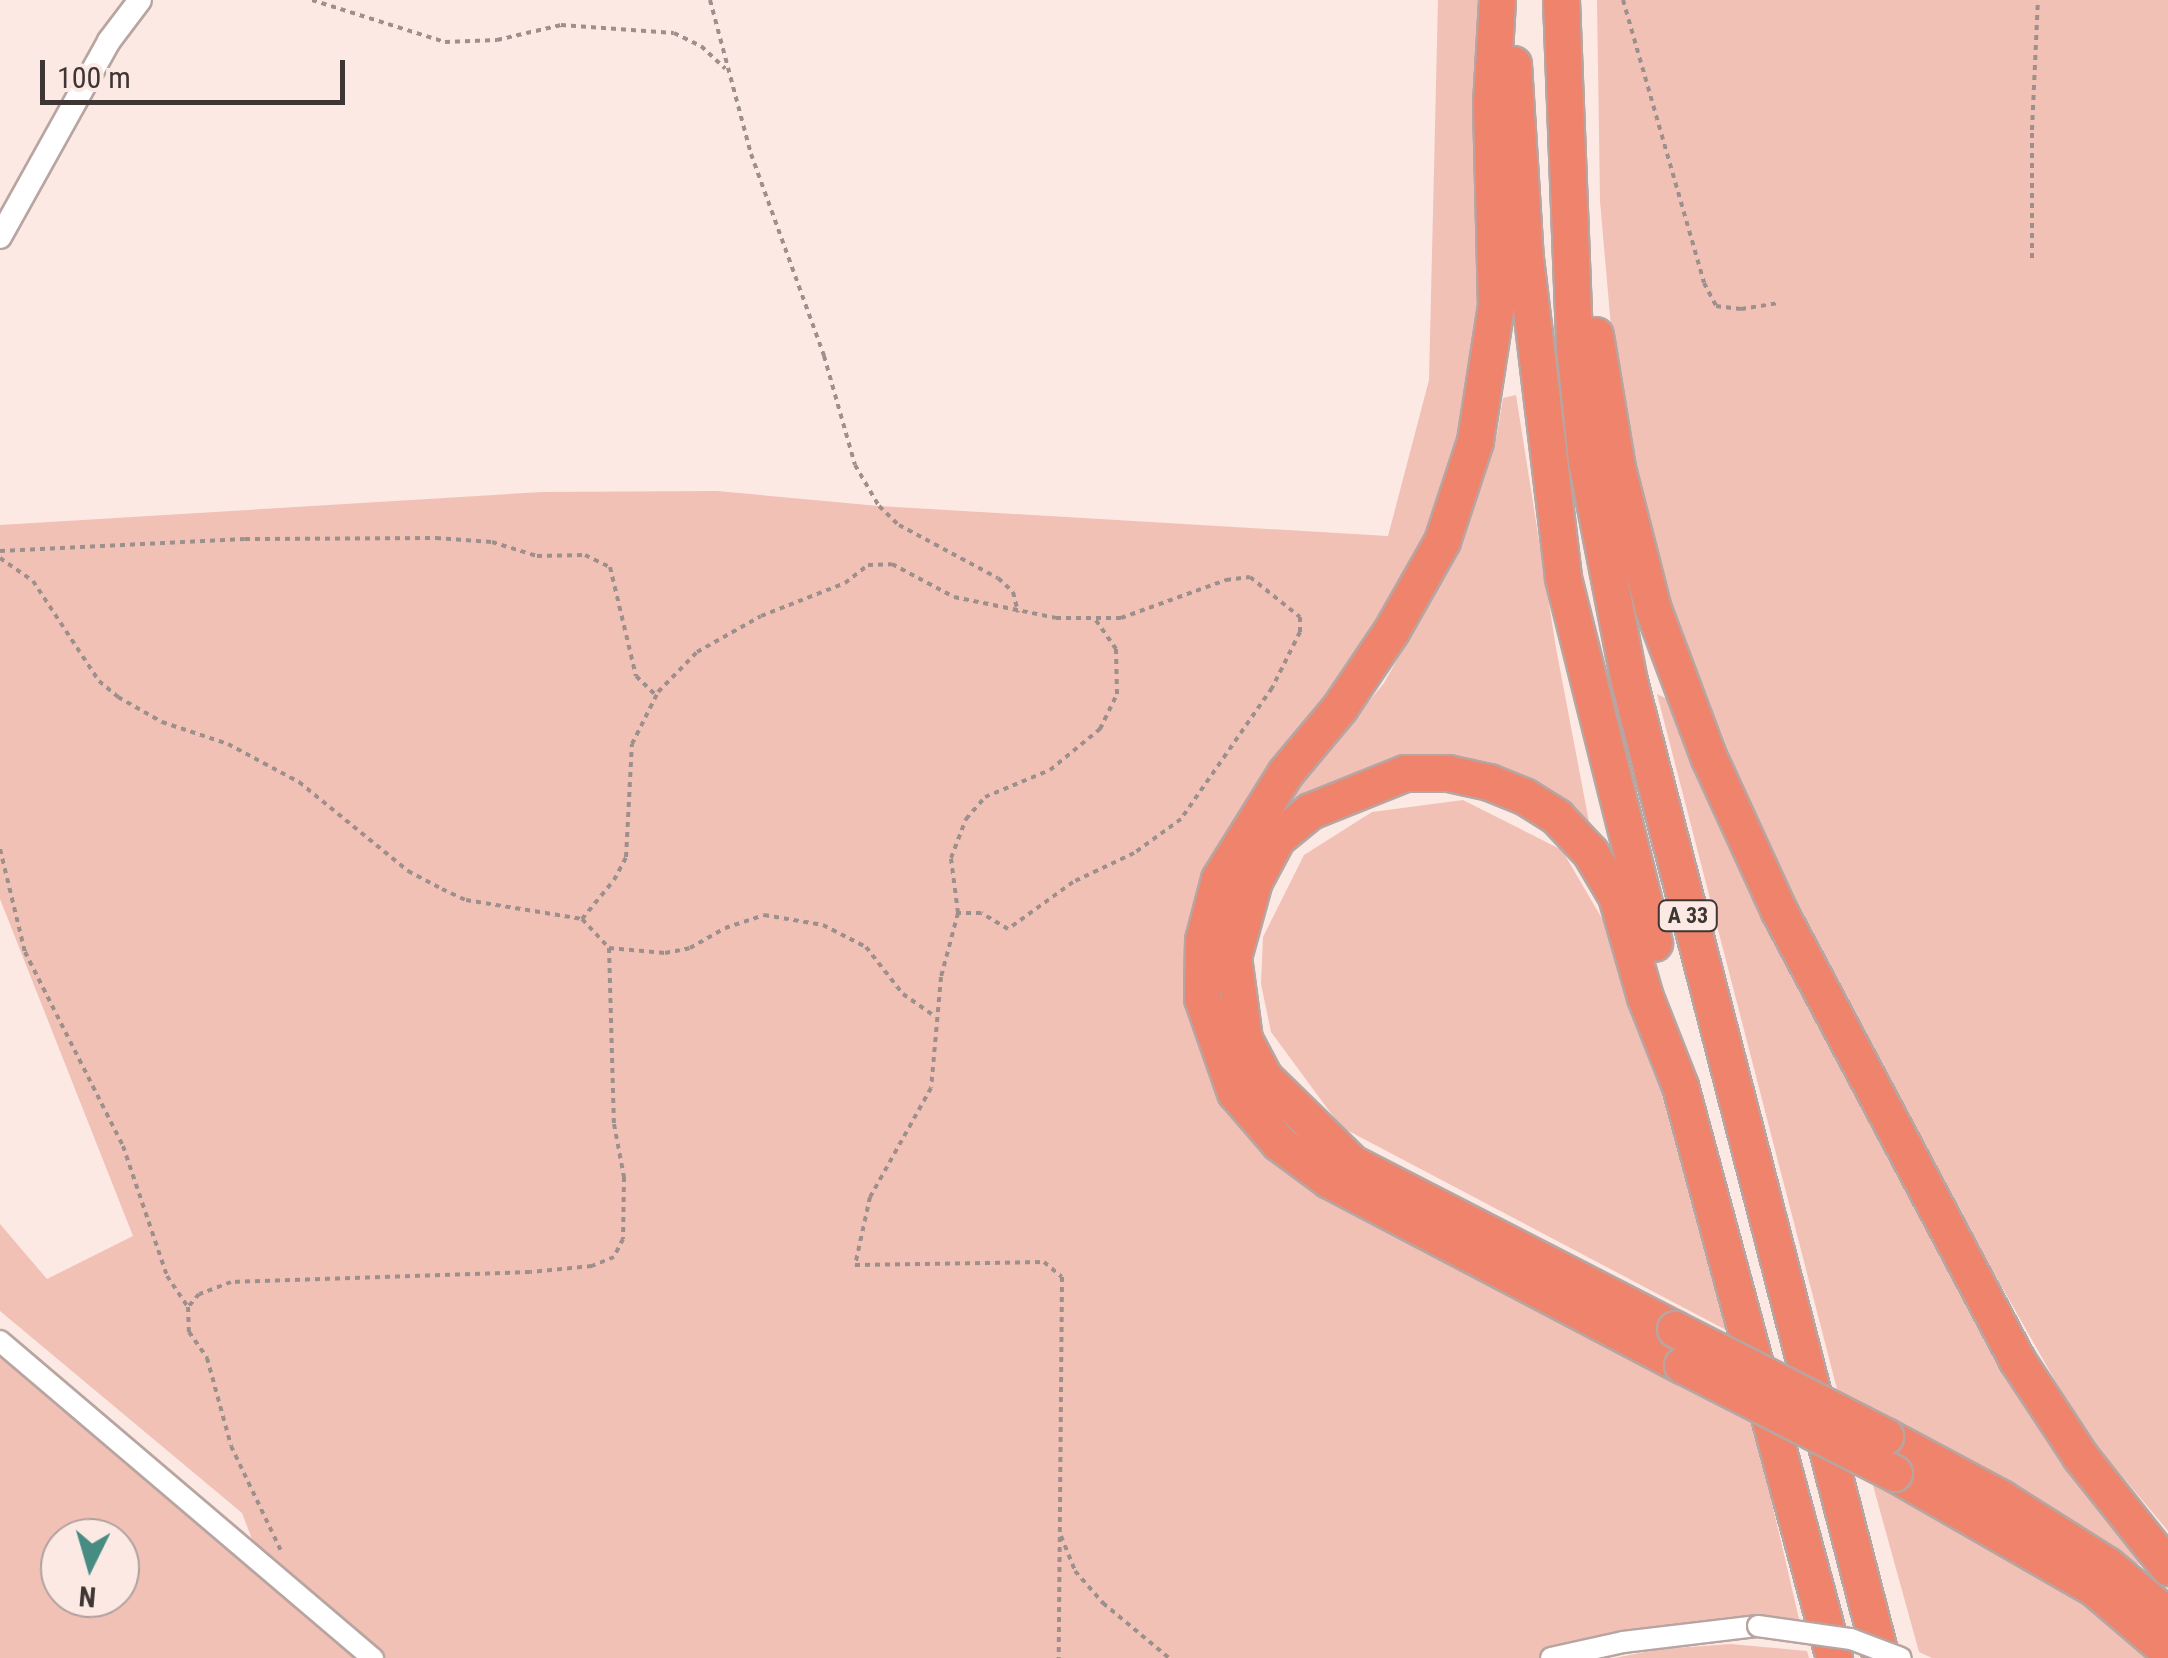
<!DOCTYPE html>
<style>
body{margin:0}
#map{position:relative;width:2168px;height:1658px;overflow:hidden;background:#fde9e4;font-family:"Roboto Condensed",sans-serif}
div>[style]{position:absolute}
[style*='--x']{left:calc(var(--x)*1px);top:calc(var(--y)*1px);width:calc(var(--w)*1px);rotate:calc(var(--a)*1deg)}
.green>*{inset:0;background:#f2c1b6}
.path>*{height:4px;margin-top:-2px;transform-origin:0;background:repeating-linear-gradient(90deg,#9d908c 0 5px,transparent 0 10px)}
.roads{filter:drop-shadow(2px 0 #b8a5a1) drop-shadow(-2px 0 #b8a5a1) drop-shadow(0 2px #b8a5a1) drop-shadow(0 -2px #b8a5a1)}
.minor>*{height:20px;margin:-10px;padding:0 10px;transform-origin:10px;border-radius:10px;background:#fff}
.tertiary>*{height:22px;margin:-11px;padding:0 11px;transform-origin:11px;border-radius:11px;background:#fff}
.motorway>*{height:35px;margin:-17.5px;padding:0 17.5px;transform-origin:17.5px;border-radius:17.5px;background:#f0836b}
.bridges{filter:drop-shadow(2px 0 #b8a5a1) drop-shadow(-2px 0 #b8a5a1) drop-shadow(0 2px #b8a5a1) drop-shadow(0 -2px #b8a5a1)}
.minor-bridge>*{height:20px;margin:-10px;padding:0 10px;transform-origin:10px;border-radius:10px;background:#fff}
.motorway-bridge>*{height:35px;margin:-17.5px;padding:0 17.5px;transform-origin:17.5px;border-radius:17.5px;background:#f0836b}
span{translate:-50% -50%;white-space:nowrap;text-align:center;line-height:1.15;-webkit-text-stroke:10px #fde9e4;paint-order:stroke}
.shield-label span{padding:2px 8px;background:#fde9e4;border:2px solid;border-radius:8px;-webkit-text-stroke-width:0}
.shield-label{font-size:22px;color:#3d3634;font-weight:700}
.north{position:absolute;left:40px;top:1518px;width:100px;height:100px;box-sizing:border-box;background:#fde9e4;border:2px solid #b0a19e;border-radius:50%;rotate:185deg;font-size:28px;font-weight:700;line-height:40px;text-align:center;color:#3d3634}
.north::after{content:'';display:block;margin:auto;width:35px;height:45px;background:#478c82;clip-path:polygon(50% 0,100% 100%,50% 72%,0 100%)}
.scale{position:absolute;left:40px;top:60px;width:305px;height:45px;box-sizing:border-box;border:5px solid #3d3634;border-top:0;padding-left:12px;font-size:30px;line-height:35px;white-space:nowrap;color:#3d3634;-webkit-text-stroke:8px #fde9e4;paint-order:stroke}
</style>
<div id="map">
<div class="green">
<i style="clip-path:polygon(evenodd,1438px 0,1482px 0,1486px 298px,1468px 433px,1434px 537px,1347px 677px,1267px 778px,1202px 998px,1279px 1143px,1750px 1408px,1802px 1632px,1758px 1626px,1551px 1658px,0 1658px,0 1345px,257px 1552px,242px 1513px,0 1311px,0 1224px,47px 1279px,133px 1236px,0 899px,0 525px,542px 492px,717px 491px,879px 506px,1388px 536px,1429px 380px,1438px 0,60px 1538px,120px 1538px,120px 1598px,60px 1598px,60px 1538px)"></i>
<i style="clip-path:polygon(1597px 0,2168px 0,2168px 1531px,2082px 1428px,1966px 1224px,1769px 856px,1642px 527px,1611px 327px,1600px 201px)"></i>
<i style="clip-path:polygon(1516px 395px,1556px 648px,1590px 827px,1510px 770px,1429px 758px,1346px 777px,1289px 814px,1285px 803px,1384px 683px,1457px 552px,1497px 435px,1503px 398px)"></i>
<i style="clip-path:polygon(1657px 694px,1676px 703px,1745px 872px,2161px 1577px,1838px 1393px)"></i>
<i style="clip-path:polygon(1463px 800px,1562px 850px,1625px 958px,1726px 1330px,1341px 1127px,1271px 1032px,1261px 984px,1263px 937px,1304px 855px,1372px 812px)"></i>
<i style="clip-path:polygon(1869px 1471px,2101px 1604px,2157px 1658px,1932px 1658px,1919px 1652px)"></i>
<i style="clip-path:polygon(1731px 1644px,1807px 1651px,1809px 1658px,1614px 1658px,1661px 1649px)"></i>
</div>
<div class="path">
<i style="--x:312;--y:0;--w:139;--a:17.5"></i>
<i style="--x:445;--y:42;--w:52;--a:-2.2"></i>
<i style="--x:497;--y:40;--w:66;--a:-13.2"></i>
<i style="--x:561;--y:25;--w:113;--a:4"></i>
<i style="--x:674;--y:33;--w:30;--a:26"></i>
<i style="--x:701;--y:46;--w:33;--a:43"></i>
<i style="--x:710;--y:0;--w:159;--a:75.1"></i>
<i style="--x:751;--y:154;--w:215;--a:70.1"></i>
<i style="--x:824;--y:356;--w:113;--a:74.1"></i>
<i style="--x:855;--y:465;--w:48;--a:59.7"></i>
<i style="--x:879;--y:506;--w:28;--a:44"></i>
<i style="--x:899;--y:525;--w:112;--a:28.2"></i>
<i style="--x:998;--y:578;--w:21;--a:43"></i>
<i style="--x:1013;--y:592;--w:21;--a:76"></i>
<i style="--x:1623;--y:0;--w:294;--a:74"></i>
<i style="--x:1704;--y:283;--w:26;--a:62"></i>
<i style="--x:1716;--y:306;--w:25;--a:7"></i>
<i style="--x:1741;--y:309;--w:36;--a:-9"></i>
<i style="--x:2032;--y:258;--w:128;--a:-90"></i>
<i style="--x:2032;--y:130;--w:130;--a:-87.4"></i>
<i style="--x:0;--y:551;--w:245;--a:-2.8"></i>
<i style="--x:245;--y:539;--w:191;--a:-0.3"></i>
<i style="--x:436;--y:538;--w:56;--a:4.1"></i>
<i style="--x:492;--y:542;--w:47;--a:17.3"></i>
<i style="--x:537;--y:556;--w:48;--a:-1.2"></i>
<i style="--x:585;--y:555;--w:28;--a:26"></i>
<i style="--x:610;--y:567;--w:112;--a:76.6"></i>
<i style="--x:636;--y:676;--w:28;--a:44"></i>
<i style="--x:0;--y:558;--w:40;--a:34.9"></i>
<i style="--x:33;--y:581;--w:120;--a:56.6"></i>
<i style="--x:99;--y:681;--w:25;--a:40"></i>
<i style="--x:118;--y:697;--w:51;--a:29.6"></i>
<i style="--x:162;--y:722;--w:70;--a:18.4"></i>
<i style="--x:228;--y:744;--w:81;--a:28.2"></i>
<i style="--x:299;--y:782;--w:141;--a:39.2"></i>
<i style="--x:408;--y:871;--w:38;--a:28"></i>
<i style="--x:442;--y:889;--w:26;--a:25"></i>
<i style="--x:466;--y:900;--w:118;--a:9.3"></i>
<i style="--x:582;--y:919;--w:40;--a:47"></i>
<i style="--x:609;--y:948;--w:176;--a:88.4"></i>
<i style="--x:614;--y:1124;--w:54;--a:79.3"></i>
<i style="--x:624;--y:1177;--w:62;--a:90.9"></i>
<i style="--x:623;--y:1239;--w:20;--a:117"></i>
<i style="--x:614;--y:1257;--w:24;--a:158"></i>
<i style="--x:592;--y:1266;--w:62;--a:174.5"></i>
<i style="--x:530;--y:1272;--w:299;--a:178.1"></i>
<i style="--x:231;--y:1282;--w:34;--a:159"></i>
<i style="--x:199;--y:1294;--w:17;--a:130"></i>
<i style="--x:188;--y:1307;--w:25;--a:88"></i>
<i style="--x:189;--y:1332;--w:32;--a:55"></i>
<i style="--x:207;--y:1358;--w:91;--a:74.7"></i>
<i style="--x:231;--y:1446;--w:119;--a:64.5"></i>
<i style="--x:0;--y:849;--w:106;--a:76.4"></i>
<i style="--x:25;--y:952;--w:217;--a:63.2"></i>
<i style="--x:123;--y:1146;--w:137;--a:71.3"></i>
<i style="--x:167;--y:1276;--w:37;--a:56"></i>
<i style="--x:958;--y:913;--w:55;--a:-97.3"></i>
<i style="--x:951;--y:858;--w:42;--a:-69"></i>
<i style="--x:966;--y:819;--w:29;--a:-49"></i>
<i style="--x:985;--y:797;--w:70;--a:-22.6"></i>
<i style="--x:1050;--y:770;--w:65;--a:-39.4"></i>
<i style="--x:1100;--y:729;--w:39;--a:-64"></i>
<i style="--x:1117;--y:694;--w:45;--a:-91.3"></i>
<i style="--x:1116;--y:649;--w:38;--a:-125"></i>
<i style="--x:582;--y:919;--w:50;--a:-50.6"></i>
<i style="--x:614;--y:880;--w:26;--a:-62"></i>
<i style="--x:626;--y:857;--w:113;--a:-87"></i>
<i style="--x:632;--y:744;--w:58;--a:-63.4"></i>
<i style="--x:658;--y:692;--w:56;--a:-45.7"></i>
<i style="--x:697;--y:652;--w:73;--a:-29.4"></i>
<i style="--x:761;--y:616;--w:90;--a:-21.4"></i>
<i style="--x:845;--y:583;--w:29;--a:-38"></i>
<i style="--x:868;--y:565;--w:24;--a:-2"></i>
<i style="--x:892;--y:564;--w:70;--a:28"></i>
<i style="--x:954;--y:597;--w:104;--a:11.6"></i>
<i style="--x:1056;--y:618;--w:65;--a:0"></i>
<i style="--x:1121;--y:618;--w:112;--a:-19.9"></i>
<i style="--x:1226;--y:580;--w:24;--a:-7"></i>
<i style="--x:1250;--y:577;--w:64;--a:38.7"></i>
<i style="--x:1300;--y:617;--w:15;--a:90"></i>
<i style="--x:1300;--y:632;--w:63;--a:116.6"></i>
<i style="--x:1272;--y:688;--w:160;--a:124.8"></i>
<i style="--x:1181;--y:819;--w:58;--a:144.1"></i>
<i style="--x:1134;--y:853;--w:68;--a:154.6"></i>
<i style="--x:1073;--y:882;--w:80;--a:144.1"></i>
<i style="--x:1008;--y:929;--w:31;--a:-149"></i>
<i style="--x:981;--y:913;--w:23;--a:180"></i>
<i style="--x:958;--y:913;--w:66;--a:104.9"></i>
<i style="--x:941;--y:977;--w:111;--a:95.1"></i>
<i style="--x:931;--y:1088;--w:125;--a:119.2"></i>
<i style="--x:870;--y:1197;--w:70;--a:102.4"></i>
<i style="--x:855;--y:1265;--w:189;--a:-0.9"></i>
<i style="--x:1044;--y:1262;--w:23;--a:40"></i>
<i style="--x:1062;--y:1277;--w:381;--a:90.5"></i>
<i style="--x:609;--y:948;--w:56;--a:5.1"></i>
<i style="--x:665;--y:953;--w:25;--a:-11"></i>
<i style="--x:690;--y:948;--w:40;--a:-29.7"></i>
<i style="--x:725;--y:928;--w:41;--a:-18.4"></i>
<i style="--x:764;--y:915;--w:60;--a:9.6"></i>
<i style="--x:823;--y:925;--w:48;--a:27.1"></i>
<i style="--x:866;--y:947;--w:60;--a:51.8"></i>
<i style="--x:903;--y:994;--w:39;--a:35"></i>
<i style="--x:1061;--y:1536;--w:38;--a:68"></i>
<i style="--x:1075;--y:1571;--w:43;--a:48.8"></i>
<i style="--x:1103;--y:1603;--w:86;--a:39.8"></i>
</div>
<div class="roads">
<div class="minor">
<i style="--x:0;--y:1341;--w:490;--a:40.4"></i>
<i style="--x:1551;--y:1658;--w:74;--a:-12.5"></i>
<i style="--x:1623;--y:1642;--w:136;--a:-6.8"></i>
</div>
<div class="tertiary">
<i style="--x:0;--y:237;--w:224;--a:-60.9"></i>
<i style="--x:109;--y:41;--w:51;--a:-52.9"></i>
</div>
<div class="motorway">
<i style="--x:1497;--y:0;--w:103;--a:93.3"></i>
<i style="--x:1491;--y:103;--w:202;--a:88.6"></i>
<i style="--x:1496;--y:305;--w:138;--a:98.8"></i>
<i style="--x:1475;--y:441;--w:105;--a:108.3"></i>
<i style="--x:1442;--y:541;--w:103;--a:119.5"></i>
<i style="--x:1391;--y:631;--w:92;--a:123.9"></i>
<i style="--x:1340;--y:707;--w:86;--a:129.8"></i>
<i style="--x:1285;--y:773;--w:125;--a:121.9"></i>
<i style="--x:1219;--y:879;--w:63;--a:104.7"></i>
<i style="--x:1203;--y:940;--w:58;--a:91"></i>
<i style="--x:1202;--y:998;--w:100;--a:70.7"></i>
<i style="--x:1235;--y:1092;--w:67;--a:49.2"></i>
<i style="--x:1279;--y:1143;--w:62;--a:36.5"></i>
<i style="--x:1329;--y:1180;--w:399;--a:27.7"></i>
<i style="--x:1561;--y:0;--w:346;--a:87.8"></i>
<i style="--x:1574;--y:346;--w:115;--a:84"></i>
<i style="--x:1586;--y:460;--w:225;--a:79"></i>
<i style="--x:1629;--y:681;--w:1009;--a:75.54"></i>
<i style="--x:1513;--y:64;--w:194;--a:86.5"></i>
<i style="--x:1525;--y:258;--w:322;--a:83.2"></i>
<i style="--x:1563;--y:578;--w:376;--a:76"></i>
<i style="--x:1595;--y:335;--w:135;--a:80.6"></i>
<i style="--x:1617;--y:468;--w:146;--a:75.7"></i>
<i style="--x:1653;--y:609;--w:159;--a:69.4"></i>
<i style="--x:1709;--y:758;--w:168;--a:65.4"></i>
<i style="--x:1779;--y:911;--w:508;--a:62.07"></i>
<i style="--x:2017;--y:1360;--w:115;--a:56.7"></i>
<i style="--x:2080;--y:1456;--w:142;--a:51.6"></i>
<i style="--x:1675;--y:1329;--w:363;--a:-152.8"></i>
<i style="--x:1352;--y:1163;--w:123;--a:-135.7"></i>
<i style="--x:1264;--y:1077;--w:43;--a:-117.8"></i>
<i style="--x:1244;--y:1039;--w:83;--a:-97.6"></i>
<i style="--x:1233;--y:957;--w:79;--a:-74.6"></i>
<i style="--x:1254;--y:881;--w:49;--a:-61.9"></i>
<i style="--x:1277;--y:838;--w:43;--a:-39.3"></i>
<i style="--x:1310;--y:811;--w:102;--a:-21.8"></i>
<i style="--x:1405;--y:773;--w:43;--a:0"></i>
<i style="--x:1448;--y:773;--w:42;--a:12.4"></i>
<i style="--x:1489;--y:782;--w:38;--a:22"></i>
<i style="--x:1524;--y:796;--w:39;--a:32"></i>
<i style="--x:1557;--y:817;--w:48;--a:46.7"></i>
<i style="--x:1590;--y:852;--w:51;--a:59.4"></i>
<i style="--x:1616;--y:896;--w:105;--a:74"></i>
<i style="--x:1645;--y:997;--w:96;--a:68.5"></i>
<i style="--x:1680;--y:1086;--w:592;--a:74.93"></i>
<i style="--x:1885;--y:1436;--w:132;--a:28.1"></i>
<i style="--x:2001;--y:1498;--w:125;--a:32.3"></i>
<i style="--x:2107;--y:1565;--w:80;--a:39.9"></i>
<i style="--x:1894;--y:1473;--w:231;--a:29.9"></i>
<i style="--x:2094;--y:1588;--w:97;--a:40.4"></i>
</div>
</div>
<div class="bridges">
<div class="minor-bridge">
<i style="--x:1758;--y:1626;--w:94;--a:8"></i>
<i style="--x:1851;--y:1639;--w:53;--a:20.8"></i>
</div>
<div class="motorway-bridge">
<i style="--x:1675;--y:1329;--w:236;--a:27"></i>
<i style="--x:1682;--y:1365;--w:238;--a:27"></i>
</div>
</div>
<div class="shield-label">
<span style="left:1688px;top:916px">A 33</span>
</div>
<div class="north">N</div>
<div class="scale">100 m</div>
</div>
